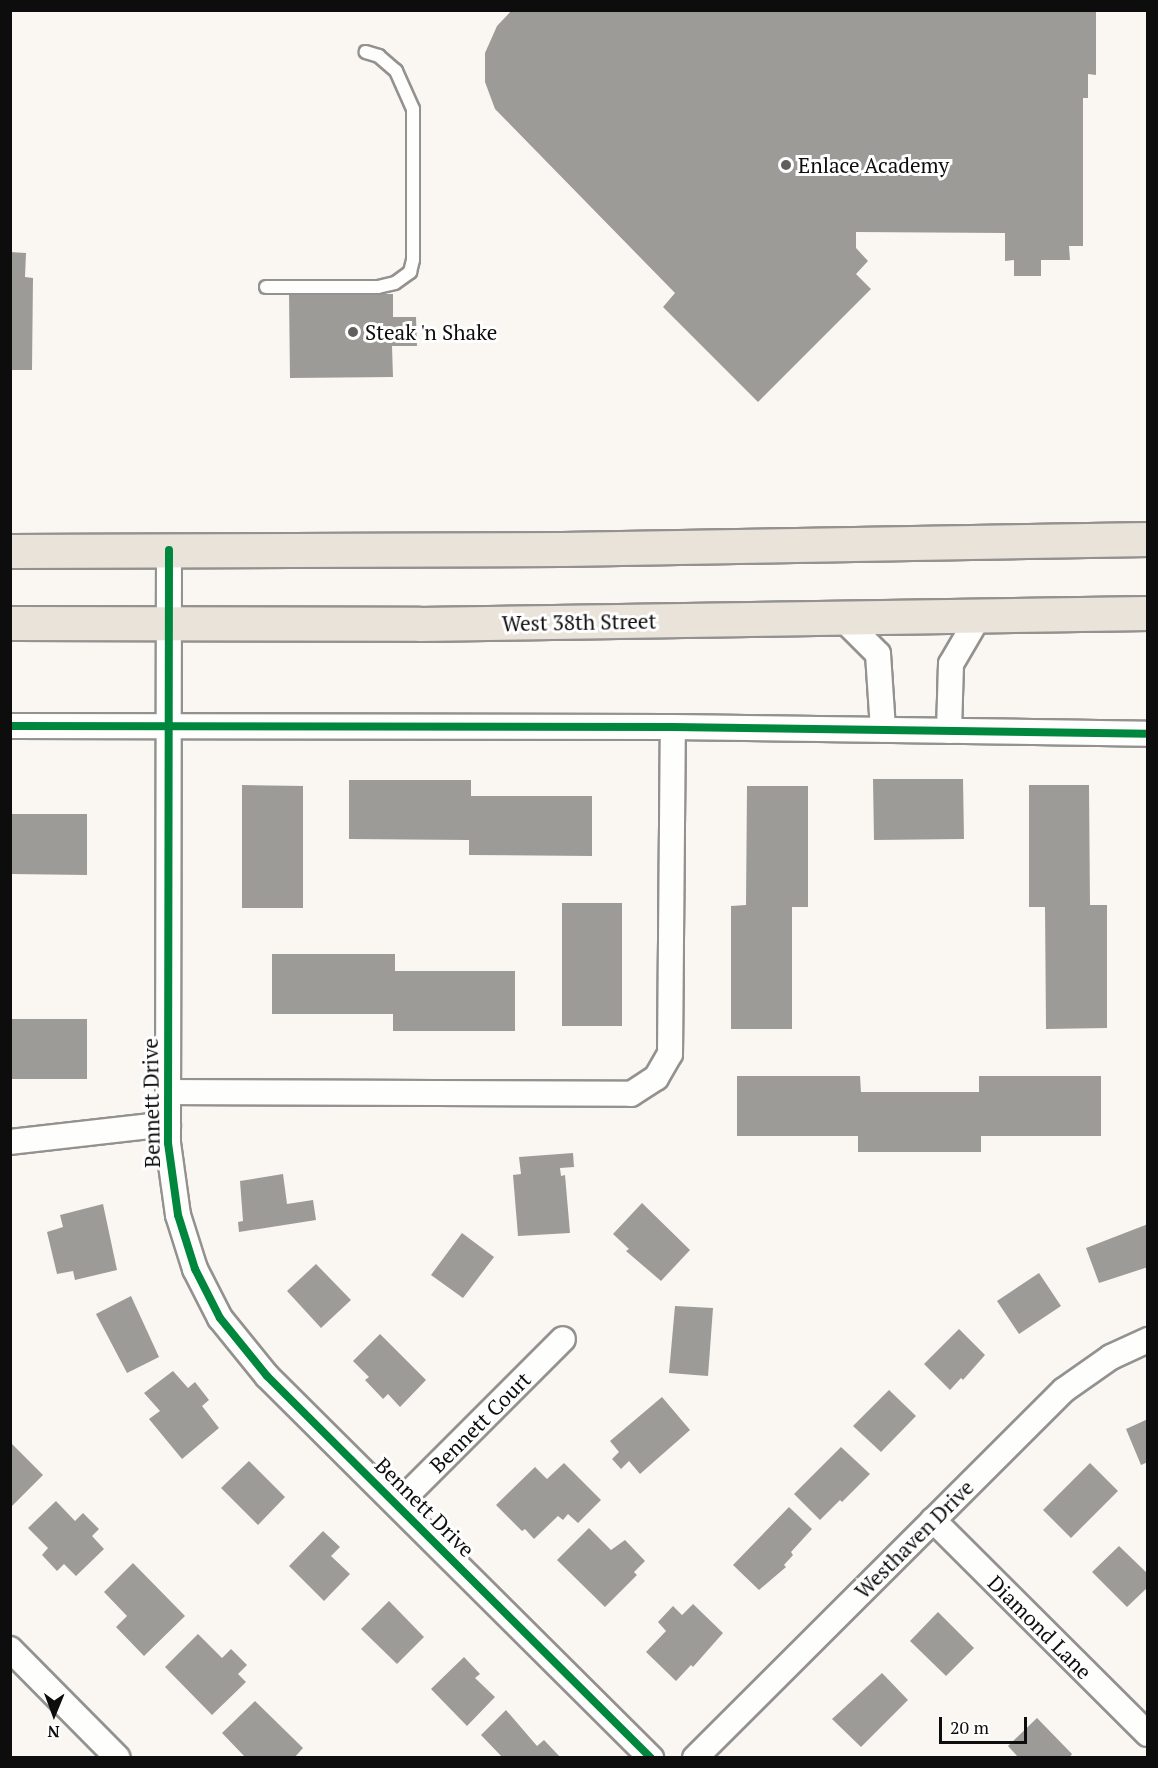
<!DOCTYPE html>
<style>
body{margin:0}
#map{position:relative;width:1158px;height:1768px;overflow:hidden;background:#faf7f2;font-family:"PT Serif",serif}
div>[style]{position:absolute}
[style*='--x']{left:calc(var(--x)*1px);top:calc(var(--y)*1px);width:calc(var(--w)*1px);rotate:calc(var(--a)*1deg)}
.building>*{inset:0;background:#9d9b98}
.roads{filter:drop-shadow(2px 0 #949290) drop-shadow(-2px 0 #949290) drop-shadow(0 2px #949290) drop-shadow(0 -2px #949290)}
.lane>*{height:12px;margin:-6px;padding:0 6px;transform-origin:6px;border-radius:6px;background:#fefefd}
.street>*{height:24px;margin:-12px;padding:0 12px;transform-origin:12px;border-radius:12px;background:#fefefd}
.primary>*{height:33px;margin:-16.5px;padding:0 16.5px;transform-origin:16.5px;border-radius:16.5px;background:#eae3da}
.cycleway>*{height:8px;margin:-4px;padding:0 4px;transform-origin:4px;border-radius:4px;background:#00873e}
.dots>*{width:16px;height:16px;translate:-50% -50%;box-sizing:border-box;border:3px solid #fff;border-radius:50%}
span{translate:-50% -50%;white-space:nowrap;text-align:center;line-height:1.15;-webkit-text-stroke:6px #fff;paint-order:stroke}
.poi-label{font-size:21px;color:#0d0d0d}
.left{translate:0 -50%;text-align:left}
.street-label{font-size:21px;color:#0d0d0d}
.frame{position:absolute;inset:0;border:12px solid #0d0d0d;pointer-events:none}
.north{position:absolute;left:24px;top:1684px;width:60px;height:60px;-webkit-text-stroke:4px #fff;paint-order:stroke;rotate:181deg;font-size:16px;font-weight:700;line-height:24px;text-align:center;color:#0d0d0d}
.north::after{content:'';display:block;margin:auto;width:21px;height:27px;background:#0d0d0d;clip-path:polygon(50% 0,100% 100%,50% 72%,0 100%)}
.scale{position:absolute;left:939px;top:1717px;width:88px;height:27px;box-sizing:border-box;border:3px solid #0d0d0d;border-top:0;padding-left:8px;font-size:18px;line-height:21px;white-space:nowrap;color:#0d0d0d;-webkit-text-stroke:4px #fff;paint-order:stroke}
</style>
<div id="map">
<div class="building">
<i style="clip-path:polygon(512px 10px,1096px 10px,1096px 75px,1088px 74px,1088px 98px,1083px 98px,1083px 246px,1069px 246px,1070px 260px,1041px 260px,1041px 276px,1014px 276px,1014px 260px,1005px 261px,1005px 233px,856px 232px,856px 248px,868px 261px,856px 274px,871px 289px,758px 402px,663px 307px,675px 293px,495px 109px,485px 82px,485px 53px,497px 26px)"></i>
<i style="clip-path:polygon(10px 252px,26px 253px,25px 277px,33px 278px,32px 370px,10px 370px)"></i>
<i style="clip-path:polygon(289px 294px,393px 294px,393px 317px,416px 317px,417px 346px,392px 346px,393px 377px,290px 378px)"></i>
<i style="clip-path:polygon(873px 779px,963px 779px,964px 839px,874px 840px)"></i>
<i style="clip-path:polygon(349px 780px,471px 780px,471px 796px,592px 796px,592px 856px,469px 855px,469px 840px,349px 839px)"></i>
<i style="clip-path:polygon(242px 785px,303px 786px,303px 908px,242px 908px)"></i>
<i style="clip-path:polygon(1029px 785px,1089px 785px,1090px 905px,1107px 905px,1107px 1028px,1046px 1029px,1045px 907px,1029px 907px)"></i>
<i style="clip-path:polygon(747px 786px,808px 786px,808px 907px,792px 907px,792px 1029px,731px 1029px,731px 906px,746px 905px)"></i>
<i style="clip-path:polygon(10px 814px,87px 814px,87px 875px,10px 874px)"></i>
<i style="clip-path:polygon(562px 903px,622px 903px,622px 1026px,562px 1026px)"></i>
<i style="clip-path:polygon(272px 954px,395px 954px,395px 971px,515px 971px,515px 1031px,393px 1031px,393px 1014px,272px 1014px)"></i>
<i style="clip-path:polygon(10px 1019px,87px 1019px,87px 1079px,10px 1079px)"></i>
<i style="clip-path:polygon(737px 1076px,860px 1076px,861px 1092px,979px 1092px,979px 1076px,1101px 1076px,1101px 1136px,981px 1136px,981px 1152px,858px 1152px,858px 1136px,737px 1136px)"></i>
<i style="clip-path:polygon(573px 1153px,574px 1167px,560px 1168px,561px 1176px,565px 1175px,570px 1233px,518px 1236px,513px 1175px,521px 1174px,519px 1157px)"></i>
<i style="clip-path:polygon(283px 1174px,287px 1204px,313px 1200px,316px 1220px,239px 1232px,238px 1222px,243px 1221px,240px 1181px)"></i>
<i style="clip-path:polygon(642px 1203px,690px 1250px,661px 1281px,626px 1251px,629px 1249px,613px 1234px)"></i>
<i style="clip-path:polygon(103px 1204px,117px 1270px,75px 1280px,73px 1271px,57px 1274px,47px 1232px,63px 1227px,60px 1215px)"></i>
<i style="clip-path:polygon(1148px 1224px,1148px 1267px,1099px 1283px,1086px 1248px)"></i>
<i style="clip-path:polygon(462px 1233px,494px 1257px,463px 1298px,431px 1275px)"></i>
<i style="clip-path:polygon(316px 1264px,351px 1300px,321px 1328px,287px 1291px)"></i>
<i style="clip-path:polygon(1039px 1273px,1061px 1306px,1019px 1334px,997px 1301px)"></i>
<i style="clip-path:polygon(131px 1296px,159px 1357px,127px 1373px,96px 1314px)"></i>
<i style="clip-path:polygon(675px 1306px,713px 1308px,708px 1376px,669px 1373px)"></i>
<i style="clip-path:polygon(959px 1329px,985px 1355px,963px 1380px,961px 1378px,950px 1390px,924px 1364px)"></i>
<i style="clip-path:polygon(380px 1334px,426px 1380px,400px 1407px,388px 1394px,383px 1399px,365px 1380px,369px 1377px,353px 1361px)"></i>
<i style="clip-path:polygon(173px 1371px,188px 1388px,195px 1382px,209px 1400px,202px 1406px,219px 1428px,182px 1459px,149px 1419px,160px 1411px,144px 1393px)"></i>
<i style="clip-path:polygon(889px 1390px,916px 1416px,881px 1452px,853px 1426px)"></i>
<i style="clip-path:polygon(662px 1397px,690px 1430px,640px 1474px,629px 1461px,621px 1469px,612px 1459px,619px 1452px,610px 1441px)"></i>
<i style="clip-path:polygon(1148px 1419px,1148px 1462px,1141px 1465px,1126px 1429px)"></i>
<i style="clip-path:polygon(10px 1442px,43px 1475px,10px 1508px)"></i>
<i style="clip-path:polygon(841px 1447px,870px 1474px,842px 1502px,840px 1500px,820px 1520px,794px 1494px)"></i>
<i style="clip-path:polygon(249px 1461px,285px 1497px,258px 1525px,221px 1488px)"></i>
<i style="clip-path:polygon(564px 1463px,601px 1500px,578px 1523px,568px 1514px,563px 1520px,558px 1516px,534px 1539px,525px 1529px,522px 1531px,496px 1505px,535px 1467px,547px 1479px)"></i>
<i style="clip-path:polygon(1090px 1463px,1118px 1491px,1071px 1538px,1043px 1510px)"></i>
<i style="clip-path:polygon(56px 1501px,75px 1521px,83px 1513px,99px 1529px,92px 1536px,104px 1549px,76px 1576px,64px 1564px,57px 1571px,42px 1555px,48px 1548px,28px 1528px)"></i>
<i style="clip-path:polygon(789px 1507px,812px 1529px,791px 1552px,793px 1555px,784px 1565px,786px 1567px,759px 1590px,733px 1565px)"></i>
<i style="clip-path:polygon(589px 1528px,611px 1550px,625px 1540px,645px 1561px,634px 1572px,637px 1575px,605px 1607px,557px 1560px)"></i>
<i style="clip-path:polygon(323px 1531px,340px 1547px,331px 1556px,350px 1574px,324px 1601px,289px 1566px)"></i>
<i style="clip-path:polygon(1119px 1546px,1148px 1574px,1148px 1587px,1127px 1607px,1092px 1572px)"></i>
<i style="clip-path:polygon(133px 1563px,185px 1616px,144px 1656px,116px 1627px,127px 1616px,104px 1592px)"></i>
<i style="clip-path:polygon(389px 1601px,424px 1637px,397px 1664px,361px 1629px)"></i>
<i style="clip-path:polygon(693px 1604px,723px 1633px,693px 1667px,691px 1665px,676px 1681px,646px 1652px,666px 1631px,658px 1622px,673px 1606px,682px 1615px)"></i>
<i style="clip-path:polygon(938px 1612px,974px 1648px,946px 1676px,910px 1641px)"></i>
<i style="clip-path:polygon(198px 1634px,222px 1658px,231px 1649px,247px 1665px,238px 1674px,246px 1682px,212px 1715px,165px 1667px)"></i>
<i style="clip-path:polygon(464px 1657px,480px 1674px,475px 1678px,495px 1697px,467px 1726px,431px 1689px)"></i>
<i style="clip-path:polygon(882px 1673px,908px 1700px,861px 1747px,832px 1719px)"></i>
<i style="clip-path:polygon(255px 1701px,303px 1748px,294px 1758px,246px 1758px,222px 1733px)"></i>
<i style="clip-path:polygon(506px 1710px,537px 1746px,544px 1740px,561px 1758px,503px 1758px,481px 1735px)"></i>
<i style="clip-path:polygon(1037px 1718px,1072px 1754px,1069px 1758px,1019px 1758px,1008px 1746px)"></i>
</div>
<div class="roads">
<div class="lane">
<i style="--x:266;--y:287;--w:112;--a:0"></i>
<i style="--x:378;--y:287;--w:17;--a:-13"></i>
<i style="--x:395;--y:283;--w:19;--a:-36"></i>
<i style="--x:410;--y:272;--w:12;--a:-76"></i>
<i style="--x:413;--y:260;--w:151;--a:-90"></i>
<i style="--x:413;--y:109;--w:42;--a:-114.1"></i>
<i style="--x:396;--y:71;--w:23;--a:-139"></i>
<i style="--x:379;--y:56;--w:14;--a:-163"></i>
</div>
<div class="street">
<i style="--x:169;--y:550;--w:593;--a:90.1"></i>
<i style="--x:168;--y:1143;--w:73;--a:82.1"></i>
<i style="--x:178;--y:1215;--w:57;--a:72.5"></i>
<i style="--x:195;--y:1269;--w:55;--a:63"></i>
<i style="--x:220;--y:1318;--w:75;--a:51"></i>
<i style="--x:267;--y:1376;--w:542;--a:44.85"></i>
<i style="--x:842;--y:618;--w:51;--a:45"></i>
<i style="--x:878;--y:654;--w:76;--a:86.2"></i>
<i style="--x:10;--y:726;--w:663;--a:0.09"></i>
<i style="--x:673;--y:727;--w:475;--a:0.8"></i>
<i style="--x:949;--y:731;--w:67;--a:-88.3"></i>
<i style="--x:951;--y:664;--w:56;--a:-59.7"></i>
<i style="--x:168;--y:1092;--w:463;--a:0.2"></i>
<i style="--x:631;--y:1094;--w:30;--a:-33"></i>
<i style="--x:656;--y:1078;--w:28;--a:-60"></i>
<i style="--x:670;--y:1054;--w:327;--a:-89.5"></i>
<i style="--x:10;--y:1142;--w:159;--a:-6.5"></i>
<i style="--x:398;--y:1504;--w:233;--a:-45"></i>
<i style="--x:933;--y:1520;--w:303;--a:44.9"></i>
<i style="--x:10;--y:1649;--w:153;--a:45.3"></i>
<i style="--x:695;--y:1758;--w:521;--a:-44.92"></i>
<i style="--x:1064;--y:1390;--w:57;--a:-35.1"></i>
<i style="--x:1111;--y:1357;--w:41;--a:-24.7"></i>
</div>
<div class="primary">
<i style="--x:10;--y:551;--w:552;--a:-0.21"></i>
<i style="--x:562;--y:549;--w:586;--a:-0.98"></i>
<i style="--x:10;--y:623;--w:409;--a:0.1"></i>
<i style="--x:419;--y:624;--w:729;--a:-0.86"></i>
</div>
</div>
<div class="cycleway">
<i style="--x:169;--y:550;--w:593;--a:90.1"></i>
<i style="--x:168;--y:1143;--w:73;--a:82.1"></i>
<i style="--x:178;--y:1215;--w:57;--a:72.5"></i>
<i style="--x:195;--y:1269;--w:55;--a:63"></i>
<i style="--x:220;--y:1318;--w:75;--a:51"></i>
<i style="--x:267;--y:1376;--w:542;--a:44.85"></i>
<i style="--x:10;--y:726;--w:663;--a:0.09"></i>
<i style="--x:673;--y:727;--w:475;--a:0.8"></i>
</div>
<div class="dots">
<i style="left:786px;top:165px;background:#605f5d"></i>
<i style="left:353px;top:332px;background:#605f5d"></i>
</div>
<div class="poi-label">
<span class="left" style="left:798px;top:165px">Enlace Academy</span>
<span class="left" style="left:365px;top:332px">Steak 'n Shake</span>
</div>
<div class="street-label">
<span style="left:579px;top:622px;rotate:-1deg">West 38th Street</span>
<span style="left:151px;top:1103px;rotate:-91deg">Bennett Drive</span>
<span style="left:480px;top:1422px;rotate:-45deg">Bennett Court</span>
<span style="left:425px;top:1507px;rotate:45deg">Bennett Drive</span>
<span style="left:914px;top:1539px;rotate:-45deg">Westhaven Drive</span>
<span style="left:1040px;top:1627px;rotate:45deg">Diamond Lane</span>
</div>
<div class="frame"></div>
<div class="north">N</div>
<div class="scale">20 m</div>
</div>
